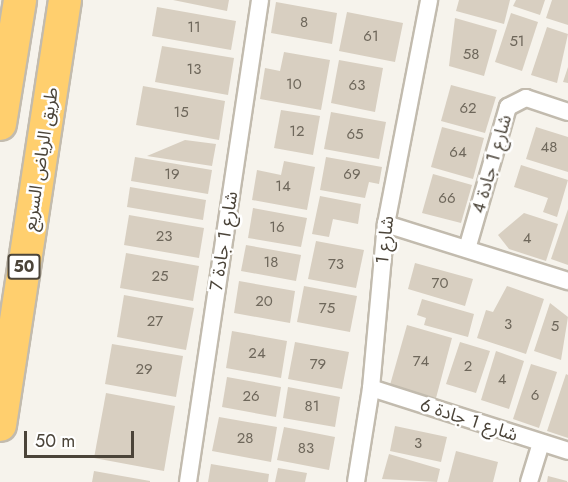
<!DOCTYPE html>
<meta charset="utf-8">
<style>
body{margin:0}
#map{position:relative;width:568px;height:482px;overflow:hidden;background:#f6f3ec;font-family:Jost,"Noto Sans Arabic",sans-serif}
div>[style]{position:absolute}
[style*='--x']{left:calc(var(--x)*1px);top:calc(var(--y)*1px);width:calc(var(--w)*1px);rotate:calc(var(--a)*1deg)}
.building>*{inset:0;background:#d8cfc1}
.roads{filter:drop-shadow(2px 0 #c2bbae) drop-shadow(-2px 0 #c2bbae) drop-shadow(0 2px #c2bbae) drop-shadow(0 -2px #c2bbae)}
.minor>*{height:16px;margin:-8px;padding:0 8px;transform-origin:8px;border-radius:8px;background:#fff}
.motorway>*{height:32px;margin:-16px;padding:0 16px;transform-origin:16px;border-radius:16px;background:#ffcf6e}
span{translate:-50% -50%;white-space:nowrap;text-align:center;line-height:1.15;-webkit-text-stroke:5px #fff;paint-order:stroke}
.number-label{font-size:15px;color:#6e675b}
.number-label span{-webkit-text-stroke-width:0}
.shield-label span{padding:2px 4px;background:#fff;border:2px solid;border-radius:4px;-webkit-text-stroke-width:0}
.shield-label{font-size:16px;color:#4b4439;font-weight:700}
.street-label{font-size:18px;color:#4b4439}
.scale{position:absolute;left:24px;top:431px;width:110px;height:27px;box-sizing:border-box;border:3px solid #4b4439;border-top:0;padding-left:8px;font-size:18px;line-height:21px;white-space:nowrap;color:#4b4439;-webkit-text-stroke:4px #fff;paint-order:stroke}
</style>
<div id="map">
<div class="building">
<i style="clip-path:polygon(173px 0,229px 0,227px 11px)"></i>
<i style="clip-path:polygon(459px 0,510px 0,504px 24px,456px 11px)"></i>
<i style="clip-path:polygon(516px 0,545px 0,540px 15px,513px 6px)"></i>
<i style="clip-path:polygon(552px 0,568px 0,568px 25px,546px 18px)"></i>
<i style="clip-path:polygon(276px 2px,337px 13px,332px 44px,271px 33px)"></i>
<i style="clip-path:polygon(157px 7px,236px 21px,231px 50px,152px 36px)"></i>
<i style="clip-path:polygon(347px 12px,403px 23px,395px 62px,339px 51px)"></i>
<i style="clip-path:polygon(511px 13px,538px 22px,522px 71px,495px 62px)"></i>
<i style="clip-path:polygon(455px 18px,497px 30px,484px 76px,449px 66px)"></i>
<i style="clip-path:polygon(547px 27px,568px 34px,557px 83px,531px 75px)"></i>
<i style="clip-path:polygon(162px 46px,234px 58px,228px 95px,155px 82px)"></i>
<i style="clip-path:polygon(284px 52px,330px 60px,321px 110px,260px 99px,265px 68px,280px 71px)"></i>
<i style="clip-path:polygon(339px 60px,383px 68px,375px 112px,331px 103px)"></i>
<i style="clip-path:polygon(568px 67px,568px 83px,563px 82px)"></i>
<i style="clip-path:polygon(451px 85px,496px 97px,485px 133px,441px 121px)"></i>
<i style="clip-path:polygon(143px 86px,225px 101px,219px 140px,136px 125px)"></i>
<i style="clip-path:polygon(281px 110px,320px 116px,313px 155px,274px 148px)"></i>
<i style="clip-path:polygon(331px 112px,386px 122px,379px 159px,324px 149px)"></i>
<i style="clip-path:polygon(442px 127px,484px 138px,473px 179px,431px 167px)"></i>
<i style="clip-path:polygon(536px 127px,568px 137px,568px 172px,526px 159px)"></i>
<i style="clip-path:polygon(185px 140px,216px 144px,212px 166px,147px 156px)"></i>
<i style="clip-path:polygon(135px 157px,212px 170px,208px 194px,131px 181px)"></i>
<i style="clip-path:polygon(326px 157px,382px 167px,379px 184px,369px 182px,365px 198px,320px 190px)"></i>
<i style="clip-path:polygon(284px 161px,315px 167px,307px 210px,252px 200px,257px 170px,281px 175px)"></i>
<i style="clip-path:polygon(521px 165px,568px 180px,557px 217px,543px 212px,548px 198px,514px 187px)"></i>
<i style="clip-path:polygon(433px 174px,472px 185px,461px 223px,422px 213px)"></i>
<i style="clip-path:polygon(130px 187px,206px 200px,203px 220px,127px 207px)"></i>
<i style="clip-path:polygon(320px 196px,361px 204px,358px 224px,333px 219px,329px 237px,312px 234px)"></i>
<i style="clip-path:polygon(253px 208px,307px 218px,301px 247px,248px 238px)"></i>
<i style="clip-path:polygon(568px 209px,568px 265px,551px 259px)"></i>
<i style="clip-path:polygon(524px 213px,558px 224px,546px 261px,509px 249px,498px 235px)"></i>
<i style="clip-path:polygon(129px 215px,204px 228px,199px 258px,124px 245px)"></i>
<i style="clip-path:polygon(316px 241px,364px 250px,356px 288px,308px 279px)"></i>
<i style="clip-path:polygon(246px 245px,301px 255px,296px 281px,241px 271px)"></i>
<i style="clip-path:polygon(126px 253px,199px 266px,193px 301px,120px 288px)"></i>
<i style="clip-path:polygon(415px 263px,473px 279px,465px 306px,408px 289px)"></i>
<i style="clip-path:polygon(239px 281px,295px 291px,290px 323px,234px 313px)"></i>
<i style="clip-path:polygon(304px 286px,357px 296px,350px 332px,297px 322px)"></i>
<i style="clip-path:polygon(507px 286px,544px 299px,526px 354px,477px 338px,486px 310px,493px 312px)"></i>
<i style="clip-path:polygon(124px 295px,194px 308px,186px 350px,117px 337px)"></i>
<i style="clip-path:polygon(422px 299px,474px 314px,468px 337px,424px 325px,426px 318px,417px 315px)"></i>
<i style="clip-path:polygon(550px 303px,568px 317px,561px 360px,534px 351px)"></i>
<i style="clip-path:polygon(407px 325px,452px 338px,436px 398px,390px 385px)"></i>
<i style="clip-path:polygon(232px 331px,287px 341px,281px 378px,226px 368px)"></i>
<i style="clip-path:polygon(295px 342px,349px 352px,342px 389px,288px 379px)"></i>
<i style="clip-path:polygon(460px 342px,490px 351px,476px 393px,446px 384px)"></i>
<i style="clip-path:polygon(112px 344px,183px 356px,176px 397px,105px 384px)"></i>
<i style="clip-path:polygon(496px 351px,524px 361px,509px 409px,481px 400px)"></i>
<i style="clip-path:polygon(531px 364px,557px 372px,539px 428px,513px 419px)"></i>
<i style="clip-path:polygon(566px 374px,568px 375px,568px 438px,547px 431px)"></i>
<i style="clip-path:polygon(227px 377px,281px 387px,276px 417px,222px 407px)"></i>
<i style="clip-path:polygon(288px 387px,340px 397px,335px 427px,283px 418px)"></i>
<i style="clip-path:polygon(106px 393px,175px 406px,164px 471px,94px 458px)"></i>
<i style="clip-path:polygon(219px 417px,277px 427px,271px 462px,212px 451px)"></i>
<i style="clip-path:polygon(395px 426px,447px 437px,441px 462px,390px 451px)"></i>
<i style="clip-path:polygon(284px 427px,335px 437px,329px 470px,277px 460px)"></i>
<i style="clip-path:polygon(456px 451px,498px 462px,493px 482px,448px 482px)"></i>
<i style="clip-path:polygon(389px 454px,440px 469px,437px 482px,382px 479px)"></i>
<i style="clip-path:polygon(211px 464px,269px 474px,268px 482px,208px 482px)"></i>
<i style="clip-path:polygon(278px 468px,307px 473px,305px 482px,275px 482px)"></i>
<i style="clip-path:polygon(94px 471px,150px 481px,150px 482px,92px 482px)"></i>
<i style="clip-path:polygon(548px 476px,567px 481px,567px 482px,547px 482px)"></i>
</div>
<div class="roads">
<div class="minor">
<i style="--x:386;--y:224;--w:191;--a:17.4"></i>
<i style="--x:467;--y:249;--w:148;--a:-73.9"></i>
<i style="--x:508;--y:107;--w:20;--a:-27"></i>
<i style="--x:526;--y:98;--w:44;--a:18.4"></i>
<i style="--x:371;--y:388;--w:207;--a:17.7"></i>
<i style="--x:188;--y:482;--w:487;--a:-81.5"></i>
<i style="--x:356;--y:482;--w:95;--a:-80.9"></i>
<i style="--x:371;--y:388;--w:165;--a:-84.8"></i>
<i style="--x:386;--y:224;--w:228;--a:-79.1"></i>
<i style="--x:529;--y:482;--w:41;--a:-72.9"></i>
</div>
<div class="motorway">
<i style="--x:0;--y:124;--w:126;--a:-80.8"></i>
<i style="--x:0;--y:425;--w:430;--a:-81.3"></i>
</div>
</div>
<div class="number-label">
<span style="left:304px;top:23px">8</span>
<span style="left:194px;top:28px">11</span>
<span style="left:371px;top:37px">61</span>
<span style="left:517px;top:42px">51</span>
<span style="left:471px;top:55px">58</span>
<span style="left:194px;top:70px">13</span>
<span style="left:294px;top:85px">10</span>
<span style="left:357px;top:86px">63</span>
<span style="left:468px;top:109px">62</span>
<span style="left:181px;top:113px">15</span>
<span style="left:297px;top:132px">12</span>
<span style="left:355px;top:135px">65</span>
<span style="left:549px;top:148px">48</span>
<span style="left:458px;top:153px">64</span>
<span style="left:172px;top:175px">19</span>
<span style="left:352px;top:175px">69</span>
<span style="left:283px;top:187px">14</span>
<span style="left:447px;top:199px">66</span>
<span style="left:277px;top:228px">16</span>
<span style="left:164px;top:237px">23</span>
<span style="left:527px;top:239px">4</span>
<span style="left:271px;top:263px">18</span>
<span style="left:336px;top:265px">73</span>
<span style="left:160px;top:277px">25</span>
<span style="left:440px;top:284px">70</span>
<span style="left:264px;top:302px">20</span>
<span style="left:327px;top:309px">75</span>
<span style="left:155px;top:322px">27</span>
<span style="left:508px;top:325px">3</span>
<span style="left:555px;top:327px">5</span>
<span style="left:257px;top:354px">24</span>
<span style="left:421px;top:362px">74</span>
<span style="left:318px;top:365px">79</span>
<span style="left:468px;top:367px">2</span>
<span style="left:144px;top:370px">29</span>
<span style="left:502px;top:380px">4</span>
<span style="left:535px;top:396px">6</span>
<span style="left:251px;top:397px">26</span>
<span style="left:312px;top:407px">81</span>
<span style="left:245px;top:439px">28</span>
<span style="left:418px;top:444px">3</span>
<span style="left:306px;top:449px">83</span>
</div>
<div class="shield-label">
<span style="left:24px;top:267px">50</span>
</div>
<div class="street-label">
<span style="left:41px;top:159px;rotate:-81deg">طريق الرياض السريع</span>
<span style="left:492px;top:164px;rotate:-74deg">شارع 1 جادة 4</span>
<span style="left:385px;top:240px;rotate:-83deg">شارع 1</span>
<span style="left:224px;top:241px;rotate:-81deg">شارع 1 جادة 7</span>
<span style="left:469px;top:420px;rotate:18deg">شارع 1 جادة 6</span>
</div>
<div class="scale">50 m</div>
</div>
